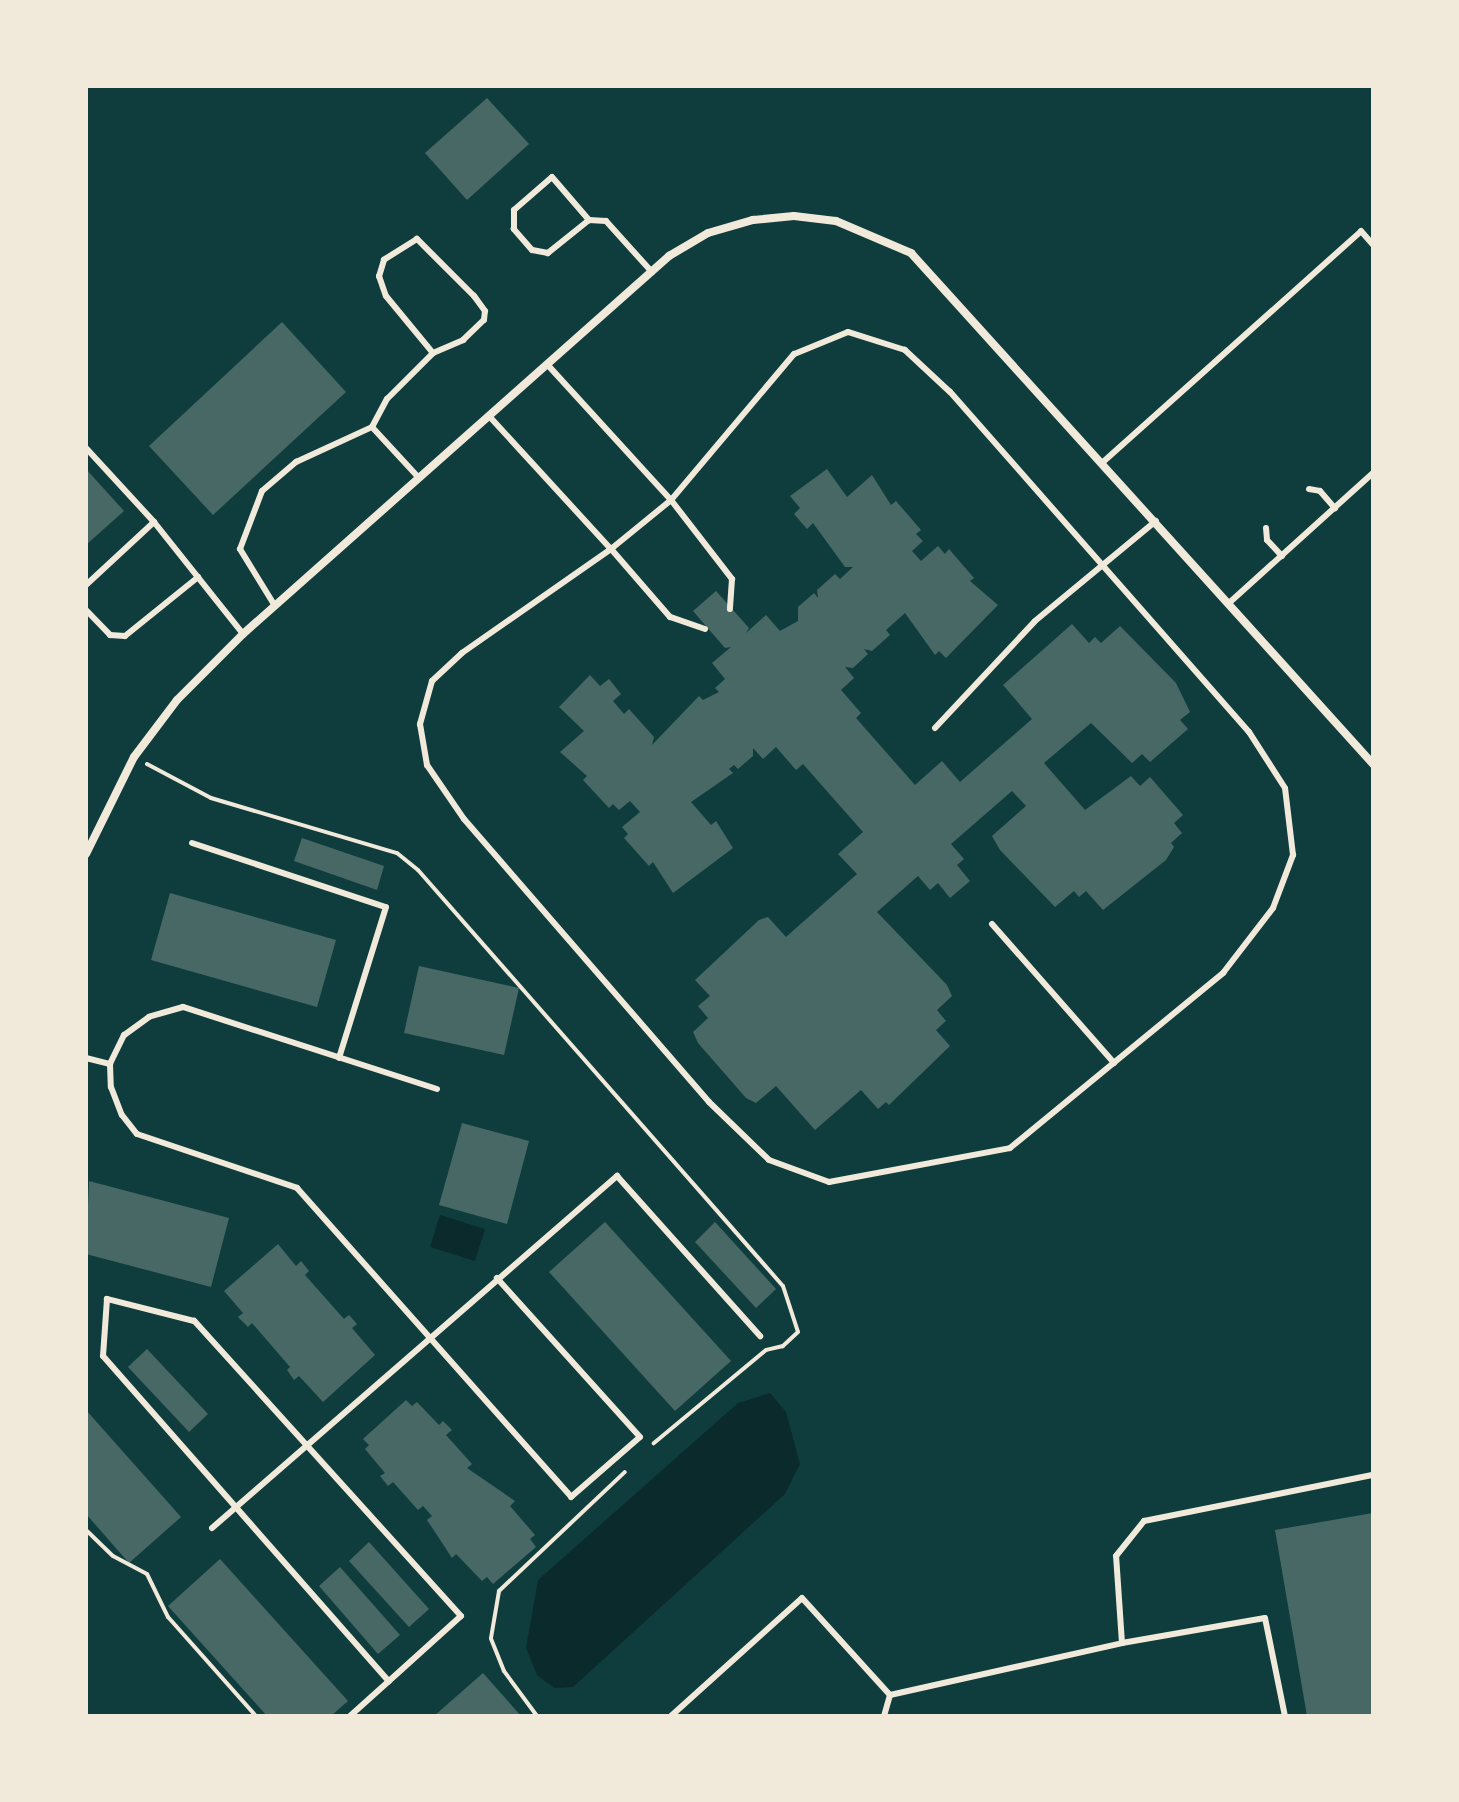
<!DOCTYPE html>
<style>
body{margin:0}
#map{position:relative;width:1459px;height:1802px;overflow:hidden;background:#0f3d3e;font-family:Spectral,serif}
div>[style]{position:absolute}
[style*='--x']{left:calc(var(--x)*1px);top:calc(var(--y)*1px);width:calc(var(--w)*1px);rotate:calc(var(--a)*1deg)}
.water>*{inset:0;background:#0a2a2b}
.building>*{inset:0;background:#486865}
.path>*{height:4px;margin:-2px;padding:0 2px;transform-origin:2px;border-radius:2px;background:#f1e9da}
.service>*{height:6px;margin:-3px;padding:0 3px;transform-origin:3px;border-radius:3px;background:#f1e9da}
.minor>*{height:8px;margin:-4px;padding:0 4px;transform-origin:4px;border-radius:4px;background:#f1e9da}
span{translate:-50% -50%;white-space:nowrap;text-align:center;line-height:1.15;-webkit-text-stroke:8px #f1e9da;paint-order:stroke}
.frame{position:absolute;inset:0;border:88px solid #f1e9da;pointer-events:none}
</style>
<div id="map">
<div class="water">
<i style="clip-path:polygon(440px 1215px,485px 1229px,475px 1261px,430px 1247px)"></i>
<i style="clip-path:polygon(770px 1393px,786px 1412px,800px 1464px,785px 1494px,573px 1687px,554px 1688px,537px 1675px,526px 1648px,538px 1580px,738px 1403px)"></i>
</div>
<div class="building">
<i style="clip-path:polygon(487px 98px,529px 144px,467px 200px,425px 153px)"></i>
<i style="clip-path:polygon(282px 322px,346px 392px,213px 515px,149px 446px)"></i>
<i style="clip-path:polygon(86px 469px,124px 511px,86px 545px)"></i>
<i style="clip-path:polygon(827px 469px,847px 497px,872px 475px,891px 505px,896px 501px,921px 530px,916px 534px,923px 541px,912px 551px,921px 561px,938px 546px,945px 554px,949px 549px,974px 578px,970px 581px,998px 605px,946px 658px,939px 651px,935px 655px,905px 613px,886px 630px,890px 635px,872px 651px,864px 649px,868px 654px,853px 668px,845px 667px,854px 678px,841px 690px,861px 713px,856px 718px,915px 785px,942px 761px,960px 782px,1032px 719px,1003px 685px,1072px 624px,1089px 643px,1095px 637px,1101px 643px,1120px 626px,1176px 683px,1190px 712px,1180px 720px,1188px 729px,1150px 762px,1142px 754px,1132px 763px,1091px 723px,1044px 763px,1085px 810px,1131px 776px,1140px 786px,1150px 777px,1183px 815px,1174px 823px,1182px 833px,1171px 843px,1174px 847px,1166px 860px,1103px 910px,1086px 891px,1079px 897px,1074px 891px,1055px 907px,1000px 850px,992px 836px,1026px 806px,1012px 791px,951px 844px,964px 859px,957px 865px,970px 881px,950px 898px,938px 883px,930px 890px,918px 876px,877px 912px,947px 985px,952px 996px,937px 1010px,946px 1021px,936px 1030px,950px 1046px,889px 1105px,886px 1102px,878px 1109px,861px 1090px,815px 1130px,776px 1086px,756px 1103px,746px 1098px,698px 1043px,693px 1032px,708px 1018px,698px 1006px,710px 996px,695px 980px,759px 920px,768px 917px,786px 937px,857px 874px,838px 854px,863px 832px,803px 764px,796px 770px,776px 747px,763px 759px,753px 748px,753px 756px,738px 769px,734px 765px,729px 769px,733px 773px,691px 802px,711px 825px,716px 821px,733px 848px,673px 893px,653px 862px,649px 866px,624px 838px,628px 834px,622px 827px,640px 812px,630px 801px,619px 810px,613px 804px,609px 808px,583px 780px,587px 776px,560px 752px,584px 731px,559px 707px,590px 675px,600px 686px,609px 679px,621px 694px,613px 701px,624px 714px,629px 709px,654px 737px,652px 745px,699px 696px,703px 700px,719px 692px,715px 688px,725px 679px,712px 663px,731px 647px,725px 648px,693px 611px,716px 591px,749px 628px,746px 633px,766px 615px,780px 631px,798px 621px,798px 607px,814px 593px,818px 598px,817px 590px,835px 574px,840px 579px,853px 567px,845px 567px,813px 523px,807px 529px,794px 514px,800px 508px,790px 496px)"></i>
<i style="clip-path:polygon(302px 838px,384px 866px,377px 890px,294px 861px)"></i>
<i style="clip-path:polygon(170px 893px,336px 940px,317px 1007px,151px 960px)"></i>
<i style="clip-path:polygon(419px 966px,519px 988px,504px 1055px,404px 1033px)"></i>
<i style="clip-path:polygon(462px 1123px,529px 1141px,507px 1224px,439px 1205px)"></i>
<i style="clip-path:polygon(89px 1181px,229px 1218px,211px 1287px,86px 1254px)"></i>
<i style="clip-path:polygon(605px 1222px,731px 1361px,675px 1411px,549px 1272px)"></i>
<i style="clip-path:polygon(715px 1222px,776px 1289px,756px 1308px,695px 1242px)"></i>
<i style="clip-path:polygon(278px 1244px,296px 1266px,301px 1261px,309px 1271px,305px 1275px,344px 1319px,349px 1315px,357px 1324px,352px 1328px,375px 1355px,323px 1402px,299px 1376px,294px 1380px,287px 1370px,290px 1367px,252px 1323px,248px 1327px,238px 1317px,243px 1313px,224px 1291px)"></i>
<i style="clip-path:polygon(147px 1349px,208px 1414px,189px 1432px,128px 1367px)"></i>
<i style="clip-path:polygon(406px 1400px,412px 1406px,417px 1402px,439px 1425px,443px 1421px,452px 1430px,446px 1435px,472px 1464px,467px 1468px,515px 1501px,510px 1506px,535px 1535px,530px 1539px,536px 1547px,493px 1584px,487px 1577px,482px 1581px,456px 1554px,452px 1558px,427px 1520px,432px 1516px,423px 1506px,418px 1510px,393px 1482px,388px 1486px,380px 1476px,385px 1473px,365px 1449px,369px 1445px,363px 1439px)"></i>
<i style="clip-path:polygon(86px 1410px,181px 1517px,129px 1563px,86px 1514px)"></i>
<i style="clip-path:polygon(1373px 1513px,1373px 1716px,1307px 1716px,1275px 1530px)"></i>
<i style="clip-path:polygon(369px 1542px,429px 1609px,409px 1627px,349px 1561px)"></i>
<i style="clip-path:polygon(220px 1559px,348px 1701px,331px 1716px,267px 1716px,168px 1606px)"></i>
<i style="clip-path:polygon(340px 1567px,400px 1635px,378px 1654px,319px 1586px)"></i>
<i style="clip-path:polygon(483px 1673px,521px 1716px,434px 1716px)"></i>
</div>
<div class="path">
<i style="--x:147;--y:764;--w:72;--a:28"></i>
<i style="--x:211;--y:798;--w:194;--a:16.5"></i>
<i style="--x:397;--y:853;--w:27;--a:39"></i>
<i style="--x:418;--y:870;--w:553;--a:48.74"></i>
<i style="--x:783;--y:1286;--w:48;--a:71.9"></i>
<i style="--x:798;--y:1332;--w:21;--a:137"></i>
<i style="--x:783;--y:1346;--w:17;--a:167"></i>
<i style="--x:766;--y:1350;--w:146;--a:140.3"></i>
<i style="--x:86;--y:1530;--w:37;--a:44"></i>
<i style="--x:113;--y:1556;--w:38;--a:28"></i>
<i style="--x:147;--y:1574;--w:48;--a:64"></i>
<i style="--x:168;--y:1617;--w:132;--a:48.4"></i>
<i style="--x:537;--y:1716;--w:56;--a:-126.3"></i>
<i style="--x:504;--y:1671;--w:35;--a:-112"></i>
<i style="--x:491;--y:1638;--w:48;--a:-80.3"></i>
<i style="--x:499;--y:1591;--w:173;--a:-43.4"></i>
</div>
<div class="service">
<i style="--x:589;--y:220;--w:53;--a:141.2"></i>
<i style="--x:548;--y:253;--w:16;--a:-169"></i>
<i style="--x:532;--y:250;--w:28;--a:-131"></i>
<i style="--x:514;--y:229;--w:19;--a:-90"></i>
<i style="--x:514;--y:210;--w:50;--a:-41"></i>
<i style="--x:552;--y:177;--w:57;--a:49.3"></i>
<i style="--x:589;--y:220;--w:17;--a:3"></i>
<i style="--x:606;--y:221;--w:69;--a:48"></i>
<i style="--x:489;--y:416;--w:180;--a:47.5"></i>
<i style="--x:611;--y:549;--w:182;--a:145.1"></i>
<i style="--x:462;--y:653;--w:41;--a:137"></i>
<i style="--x:432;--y:681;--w:45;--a:105.6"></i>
<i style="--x:420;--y:724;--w:42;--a:80.3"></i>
<i style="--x:427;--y:765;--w:65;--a:55.6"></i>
<i style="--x:464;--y:819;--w:374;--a:49.1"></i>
<i style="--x:709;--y:1102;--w:83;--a:44"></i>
<i style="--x:769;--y:1160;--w:64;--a:20.1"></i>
<i style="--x:829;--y:1182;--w:184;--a:-10.6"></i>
<i style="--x:1010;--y:1148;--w:276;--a:-39.4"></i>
<i style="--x:1223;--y:973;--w:82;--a:-52.4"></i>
<i style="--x:1273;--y:908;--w:57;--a:-69.3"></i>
<i style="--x:1293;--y:855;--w:67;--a:-96.8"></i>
<i style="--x:1285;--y:788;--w:67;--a:-122.7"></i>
<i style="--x:1249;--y:732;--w:453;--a:-131.3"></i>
<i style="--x:950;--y:392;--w:62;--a:-137"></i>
<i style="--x:905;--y:350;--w:60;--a:-162.5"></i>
<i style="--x:848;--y:332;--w:58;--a:157.8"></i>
<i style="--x:794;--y:354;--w:191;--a:130.1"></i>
<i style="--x:671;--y:500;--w:184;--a:-132.4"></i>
<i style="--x:372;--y:427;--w:69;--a:47.3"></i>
<i style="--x:86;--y:448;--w:100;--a:47.4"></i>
<i style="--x:154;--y:522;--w:143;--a:51.5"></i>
<i style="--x:1103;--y:462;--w:346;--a:-41.8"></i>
<i style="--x:1361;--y:231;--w:18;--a:49"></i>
<i style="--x:1309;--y:489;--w:11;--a:10"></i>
<i style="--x:1320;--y:491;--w:23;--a:49"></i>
<i style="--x:1266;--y:528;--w:12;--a:85"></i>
<i style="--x:1267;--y:540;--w:22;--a:47"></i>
<i style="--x:86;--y:585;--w:93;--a:-42.8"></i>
<i style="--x:1229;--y:603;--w:194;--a:-42.1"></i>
<i style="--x:275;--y:606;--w:67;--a:-121.6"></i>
<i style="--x:240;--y:549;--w:62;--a:-69.2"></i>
<i style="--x:262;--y:491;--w:45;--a:-40.5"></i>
<i style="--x:296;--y:462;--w:84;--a:-24.7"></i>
<i style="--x:372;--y:427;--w:32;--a:-62"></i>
<i style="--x:387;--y:399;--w:65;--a:-45"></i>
<i style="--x:433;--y:353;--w:33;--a:-23"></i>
<i style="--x:463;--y:340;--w:29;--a:-44"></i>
<i style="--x:484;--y:320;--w:9;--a:-84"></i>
<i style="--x:485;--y:311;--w:19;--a:-126"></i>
<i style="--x:474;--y:296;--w:81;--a:-135"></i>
<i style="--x:417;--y:239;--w:39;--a:148"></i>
<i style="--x:384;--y:260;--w:17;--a:107"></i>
<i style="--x:379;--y:276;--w:21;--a:71"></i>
<i style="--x:386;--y:296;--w:74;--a:50.5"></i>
<i style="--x:86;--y:610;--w:35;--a:46"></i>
<i style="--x:110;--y:635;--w:15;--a:4"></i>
<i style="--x:125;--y:636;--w:94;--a:-38.9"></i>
<i style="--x:705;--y:629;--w:37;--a:-161"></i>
<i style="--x:670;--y:617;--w:90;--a:-130.9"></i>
<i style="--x:611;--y:549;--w:77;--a:-39.2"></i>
<i style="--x:671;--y:500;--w:100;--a:52.3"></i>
<i style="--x:732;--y:579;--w:30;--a:94"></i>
<i style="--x:935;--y:728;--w:146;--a:-46.9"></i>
<i style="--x:1035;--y:621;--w:157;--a:-39.6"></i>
<i style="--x:192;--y:843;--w:204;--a:18.3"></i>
<i style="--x:386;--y:907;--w:158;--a:107.3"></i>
<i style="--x:992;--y:924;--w:185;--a:48.7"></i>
<i style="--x:86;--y:1058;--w:25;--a:14"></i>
<i style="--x:437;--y:1089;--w:267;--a:-162.1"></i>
<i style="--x:183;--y:1007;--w:35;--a:164"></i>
<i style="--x:149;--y:1017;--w:31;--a:144"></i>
<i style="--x:124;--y:1035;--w:32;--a:116"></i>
<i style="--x:110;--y:1064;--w:23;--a:88"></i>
<i style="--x:111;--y:1087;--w:30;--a:69"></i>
<i style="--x:122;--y:1115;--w:24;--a:52"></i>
<i style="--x:137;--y:1134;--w:169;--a:18.6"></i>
<i style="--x:297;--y:1188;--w:413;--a:48.4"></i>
<i style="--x:571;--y:1497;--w:91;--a:-41"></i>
<i style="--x:640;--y:1437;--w:214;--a:-132"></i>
<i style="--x:212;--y:1528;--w:537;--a:-41"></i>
<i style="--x:617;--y:1176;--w:215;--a:48.2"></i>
<i style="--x:1122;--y:1643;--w:87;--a:-93.9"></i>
<i style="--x:1116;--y:1556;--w:45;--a:-51.3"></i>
<i style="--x:1144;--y:1521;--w:234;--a:-11.4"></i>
<i style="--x:350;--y:1716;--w:52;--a:-41.9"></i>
<i style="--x:389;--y:1681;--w:97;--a:-42.1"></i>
<i style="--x:461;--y:1616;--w:398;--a:-132.1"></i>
<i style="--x:194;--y:1321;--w:90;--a:-165.8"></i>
<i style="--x:107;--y:1299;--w:57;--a:94"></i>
<i style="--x:103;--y:1356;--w:433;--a:48.7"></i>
<i style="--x:671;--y:1716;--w:176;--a:-42"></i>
<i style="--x:802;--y:1598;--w:131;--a:47.8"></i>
<i style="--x:884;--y:1716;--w:22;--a:-74"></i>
<i style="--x:890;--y:1695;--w:238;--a:-12.6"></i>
<i style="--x:1122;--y:1643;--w:145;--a:-9.9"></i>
<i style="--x:1265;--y:1618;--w:100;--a:78.5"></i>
</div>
<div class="minor">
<i style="--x:86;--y:854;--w:108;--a:-63.7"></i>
<i style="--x:134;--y:757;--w:71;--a:-53"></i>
<i style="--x:177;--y:700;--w:93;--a:-45"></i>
<i style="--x:243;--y:634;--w:570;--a:-41.58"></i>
<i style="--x:669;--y:256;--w:45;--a:-30.5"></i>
<i style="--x:708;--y:233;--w:47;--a:-16.1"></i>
<i style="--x:753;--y:220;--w:41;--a:-5.6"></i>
<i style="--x:794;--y:216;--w:42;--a:6.8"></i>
<i style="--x:836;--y:221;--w:82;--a:23.1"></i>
<i style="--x:911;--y:253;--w:689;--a:47.88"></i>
</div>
<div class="frame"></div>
</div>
